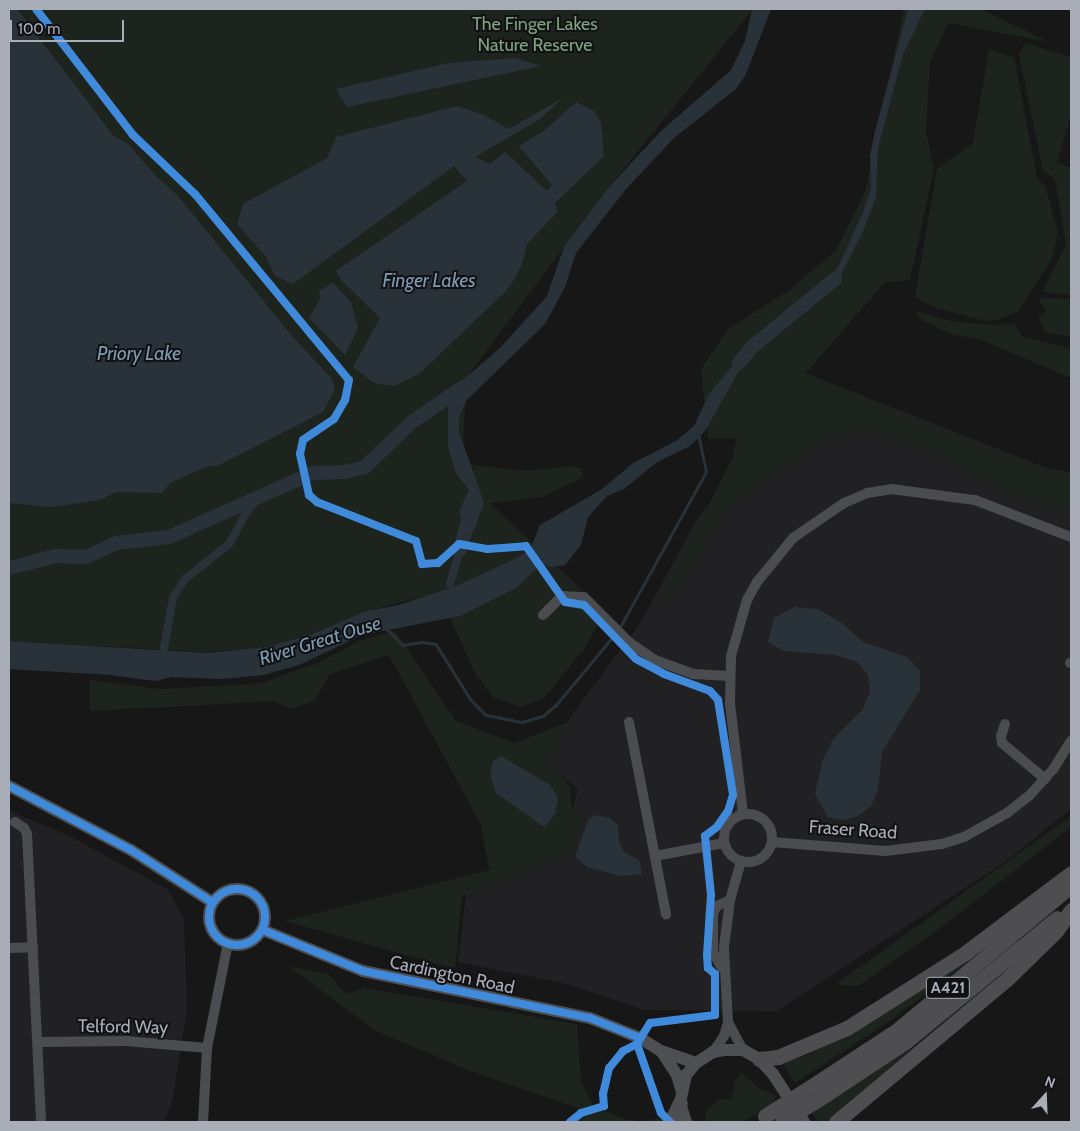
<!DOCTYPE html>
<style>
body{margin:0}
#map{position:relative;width:1080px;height:1131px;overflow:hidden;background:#171717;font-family:Cabin,sans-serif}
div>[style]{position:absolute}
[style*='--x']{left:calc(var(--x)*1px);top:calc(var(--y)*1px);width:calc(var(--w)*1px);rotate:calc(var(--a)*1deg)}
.built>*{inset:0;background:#212123}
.green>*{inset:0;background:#1d241e}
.water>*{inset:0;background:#2a3239}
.stream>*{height:2.5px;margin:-1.25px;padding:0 1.25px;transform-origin:1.25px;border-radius:1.25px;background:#2a3239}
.canal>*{height:8px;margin:-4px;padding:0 4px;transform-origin:4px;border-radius:4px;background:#2a3239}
.river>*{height:14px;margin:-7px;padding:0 7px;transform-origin:7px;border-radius:7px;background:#2a3239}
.minor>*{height:10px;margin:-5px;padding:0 5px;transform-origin:5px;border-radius:5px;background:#4b4c50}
.minor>.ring{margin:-5px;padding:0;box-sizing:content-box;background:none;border:10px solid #4b4c50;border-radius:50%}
.major>*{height:12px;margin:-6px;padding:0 6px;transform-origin:6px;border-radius:6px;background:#4d4f52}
.major>.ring{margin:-6px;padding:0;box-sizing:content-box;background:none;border:12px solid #4d4f52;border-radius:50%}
.highway>*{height:15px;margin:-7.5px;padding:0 7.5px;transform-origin:7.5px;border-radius:7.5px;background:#4e4e51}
.highway-bridge>*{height:15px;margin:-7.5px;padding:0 7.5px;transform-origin:7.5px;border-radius:7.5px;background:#4e4e51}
.cycleway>*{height:8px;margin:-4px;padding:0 4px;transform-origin:4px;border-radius:4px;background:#408adc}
.cycleway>.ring{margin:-4px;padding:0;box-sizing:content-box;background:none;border:8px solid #408adc;border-radius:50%}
span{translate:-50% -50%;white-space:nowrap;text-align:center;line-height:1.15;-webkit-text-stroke:4px #111113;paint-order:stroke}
.shield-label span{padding:1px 4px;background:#111113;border:1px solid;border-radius:4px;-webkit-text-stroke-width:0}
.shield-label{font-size:16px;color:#a8adb8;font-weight:700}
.park-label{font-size:18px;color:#7fa381}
.street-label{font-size:18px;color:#a8adb8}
.water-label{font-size:19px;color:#7f9bb3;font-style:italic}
.frame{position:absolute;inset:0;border:10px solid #a8adb8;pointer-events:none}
.north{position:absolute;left:1020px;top:1071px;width:50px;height:50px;-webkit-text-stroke:4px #111113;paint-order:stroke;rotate:20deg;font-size:14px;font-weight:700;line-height:20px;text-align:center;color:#a8adb8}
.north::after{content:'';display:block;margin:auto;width:18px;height:22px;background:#a8adb8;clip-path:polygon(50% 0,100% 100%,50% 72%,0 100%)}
.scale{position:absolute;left:10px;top:20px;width:114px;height:22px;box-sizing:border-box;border:2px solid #a8adb8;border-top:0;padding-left:6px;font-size:15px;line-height:18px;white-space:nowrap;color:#a8adb8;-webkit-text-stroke:4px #111113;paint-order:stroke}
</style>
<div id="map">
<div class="built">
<i style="clip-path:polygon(810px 375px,1044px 467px,1071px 473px,1071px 809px,1009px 859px,777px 1011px,644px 1010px,563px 983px,458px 962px,466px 894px,560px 855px,578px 789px,539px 759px,641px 622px,696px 521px)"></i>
<i style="clip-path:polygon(9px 811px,66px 834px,167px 889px,184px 918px,187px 1009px,173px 1098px,165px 1122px,9px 1122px)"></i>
</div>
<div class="green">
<i style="clip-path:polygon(9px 9px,753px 9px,609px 187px,467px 377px,463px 446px,475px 471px,474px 465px,526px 471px,573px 466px,582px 470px,583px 476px,576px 481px,542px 497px,490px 503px,605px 612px,585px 648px,544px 698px,521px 707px,494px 698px,476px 675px,439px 593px,366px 611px,310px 635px,266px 647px,207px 652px,9px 641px)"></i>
<i style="clip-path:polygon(904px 9px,981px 9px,1049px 42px,948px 23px,930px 63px,926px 132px,934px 168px,910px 280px,884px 283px,806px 373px,960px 438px,1040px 468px,1071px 476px,1071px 511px,1007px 494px,957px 467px,949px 457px,857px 429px,830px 439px,729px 506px,672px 600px,663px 597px,732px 459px,737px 438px,708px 439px,701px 369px,728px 329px,791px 289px,836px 250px,865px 192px)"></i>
<i style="clip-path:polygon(1025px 43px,1071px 57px,1071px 116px,1057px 162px,1071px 168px,1071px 295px,1043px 292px,1066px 244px,1055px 179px,1043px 171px,1019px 55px)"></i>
<i style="clip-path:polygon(989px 49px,1014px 58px,1037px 177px,1046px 188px,1058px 232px,1052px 258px,1018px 312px,990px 322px,936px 308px,915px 297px,937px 169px,973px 143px)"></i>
<i style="clip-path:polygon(1038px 298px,1071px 299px,1071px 337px,1045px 332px,1038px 317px,1046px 311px)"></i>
<i style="clip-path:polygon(917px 311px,950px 321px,994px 325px,1014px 324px,1023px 337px,1071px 348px,1071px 378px,981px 340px,950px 334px,920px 319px)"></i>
<i style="clip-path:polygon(395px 631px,456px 721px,514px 743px,563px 724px,571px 725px,547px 761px,570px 786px,571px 805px,583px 819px,571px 853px,462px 896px,455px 969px,285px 921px,489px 870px,481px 825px,389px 655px,330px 674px,314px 701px,292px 709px,274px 701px,90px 711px,90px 680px,159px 689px,259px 684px,320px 662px,359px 641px)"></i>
<i style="clip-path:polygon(1071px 816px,1071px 827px,935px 932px,858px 986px,835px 985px)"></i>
<i style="clip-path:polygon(1026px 920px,888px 1022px,795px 1083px,782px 1063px,807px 1055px,851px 1031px)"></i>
<i style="clip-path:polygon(288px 966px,328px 974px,346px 994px,364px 988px,577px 1024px,581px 1081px,593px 1106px,580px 1109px,468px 1070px,376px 1031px)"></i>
<i style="clip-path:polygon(994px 975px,998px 978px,833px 1122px,819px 1122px,811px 1112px)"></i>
<i style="clip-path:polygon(741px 1073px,760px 1089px,777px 1096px,769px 1107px,743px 1122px,706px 1122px,705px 1113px,719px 1099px,732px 1099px,734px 1082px)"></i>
<i style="clip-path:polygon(602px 1110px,625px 1119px,645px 1122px,659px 1118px,663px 1121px,662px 1122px,577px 1122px,581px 1117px)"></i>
</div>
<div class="water">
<i style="clip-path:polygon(9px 9px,17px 9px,113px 135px,128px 144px,155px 175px,178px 196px,293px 337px,332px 379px,335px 389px,323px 412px,219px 465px,206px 467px,170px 483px,162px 493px,117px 492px,99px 500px,52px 507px,9px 503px)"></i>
<i style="clip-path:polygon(752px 9px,771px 9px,746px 74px,736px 89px,674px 138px,627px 188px,576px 253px,565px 287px,545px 324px,466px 401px,459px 417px,459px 432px,484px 503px,474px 530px,468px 537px,462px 536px,460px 509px,469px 490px,456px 473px,448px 446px,448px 393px,501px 347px,547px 296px,564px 247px,609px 187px,661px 131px,731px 70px,745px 41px)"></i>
<i style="clip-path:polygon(908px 9px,925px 9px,903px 54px,878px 148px,876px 197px,862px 234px,836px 284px,794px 313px,822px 289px,839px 265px,863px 212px,871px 189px,870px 156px,875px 131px)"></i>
<i style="clip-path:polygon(515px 58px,541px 66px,347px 107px,336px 89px,449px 63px)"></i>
<i style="clip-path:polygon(563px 98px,540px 119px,475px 157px,490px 164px,505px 152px,547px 191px,552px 185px,519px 146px,544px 131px,576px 102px,594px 111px,601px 123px,604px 156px,555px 203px,557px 212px,527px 244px,521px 267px,508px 289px,419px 374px,394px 386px,374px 383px,353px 367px,380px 318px,341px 280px,336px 271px,467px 181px,454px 166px,293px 284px,275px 276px,266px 257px,237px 224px,243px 204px,327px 158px,336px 137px,457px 106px,484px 115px,509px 129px)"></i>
<i style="clip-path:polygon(333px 283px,351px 302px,358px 328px,345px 355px,309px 318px,320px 299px,319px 291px)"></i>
<i style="clip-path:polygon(753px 346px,705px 431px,690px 446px,657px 462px,624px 489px,607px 496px,588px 517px,581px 545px,565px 565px,552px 567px,541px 564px,516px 588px,460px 616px,362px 635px,299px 665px,263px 675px,222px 679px,171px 677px,156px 681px,110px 675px,9px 669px,9px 641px,207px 653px,266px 647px,310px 635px,366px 611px,399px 605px,456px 586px,519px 557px,531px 548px,540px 525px,602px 489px,633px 463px,676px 441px,694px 426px,708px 396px,735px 362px)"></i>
<i style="clip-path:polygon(794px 607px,818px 609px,842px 623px,863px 642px,907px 657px,920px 671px,920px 690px,882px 752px,878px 789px,871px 806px,858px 816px,844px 820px,828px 817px,815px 794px,823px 759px,834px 738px,862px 710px,870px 692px,868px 675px,857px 662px,835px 655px,784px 651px,768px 642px,774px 618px)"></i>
<i style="clip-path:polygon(501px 756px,550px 785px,558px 798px,555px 814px,544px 827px,496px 793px,490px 775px,493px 761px)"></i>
<i style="clip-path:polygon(595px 815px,610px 818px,618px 825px,619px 841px,624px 852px,639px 860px,642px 874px,621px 876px,587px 867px,575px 856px,589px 819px)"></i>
</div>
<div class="stream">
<i style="--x:387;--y:629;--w:23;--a:45"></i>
<i style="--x:403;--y:645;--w:19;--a:-9"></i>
<i style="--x:422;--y:642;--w:14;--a:8"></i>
<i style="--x:436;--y:644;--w:66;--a:58"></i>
<i style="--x:471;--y:700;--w:21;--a:45"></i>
<i style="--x:486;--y:715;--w:37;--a:11"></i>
<i style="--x:522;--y:722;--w:22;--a:-16"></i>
<i style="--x:543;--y:716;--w:17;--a:-40"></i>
<i style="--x:556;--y:705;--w:94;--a:-50.2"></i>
<i style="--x:619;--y:629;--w:179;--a:-61"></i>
<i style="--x:706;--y:472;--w:38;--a:-102"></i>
</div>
<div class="canal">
<i style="--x:450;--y:584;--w:35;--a:-74"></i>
<i style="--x:162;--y:659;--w:62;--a:-79.8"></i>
<i style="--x:173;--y:598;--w:22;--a:-58"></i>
<i style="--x:185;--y:579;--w:56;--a:-38.5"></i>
<i style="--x:229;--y:544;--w:35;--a:-61"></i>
<i style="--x:246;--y:513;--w:23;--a:-50"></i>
</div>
<div class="river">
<i style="--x:739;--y:363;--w:21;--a:-51"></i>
<i style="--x:752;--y:347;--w:107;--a:-39.3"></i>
<i style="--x:460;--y:550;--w:31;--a:-75"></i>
<i style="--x:9;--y:568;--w:49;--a:-14.3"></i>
<i style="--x:56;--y:556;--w:30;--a:2"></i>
<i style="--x:86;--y:557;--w:33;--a:-25"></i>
<i style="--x:116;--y:543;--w:53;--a:-6.5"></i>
<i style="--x:169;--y:537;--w:158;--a:-24"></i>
<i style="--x:313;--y:473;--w:32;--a:-2"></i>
<i style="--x:345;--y:472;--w:21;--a:-14"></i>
<i style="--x:365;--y:467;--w:65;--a:-43.8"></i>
<i style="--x:412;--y:422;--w:62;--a:-34.5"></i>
</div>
<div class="minor">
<i style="--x:543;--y:615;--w:27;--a:-45"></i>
<i style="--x:562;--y:596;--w:22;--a:3"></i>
<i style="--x:584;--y:597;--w:65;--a:45"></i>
<i style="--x:630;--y:643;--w:30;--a:34"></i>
<i style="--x:655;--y:660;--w:40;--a:20.2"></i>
<i style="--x:693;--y:674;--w:36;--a:3"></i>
<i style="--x:1070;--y:663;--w:1;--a:0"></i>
<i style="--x:629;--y:722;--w:196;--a:79.1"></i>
<i style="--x:1005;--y:724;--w:13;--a:108"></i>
<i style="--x:1001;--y:736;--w:7;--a:82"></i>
<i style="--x:1002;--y:743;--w:56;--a:39.9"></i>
<i class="ring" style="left:724px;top:814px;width:38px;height:38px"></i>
<i style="--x:743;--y:814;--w:111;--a:-96.7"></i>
<i style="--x:730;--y:704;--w:48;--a:-88.8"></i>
<i style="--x:731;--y:656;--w:58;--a:-74.1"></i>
<i style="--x:747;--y:600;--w:21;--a:-61"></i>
<i style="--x:757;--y:582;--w:57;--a:-50.7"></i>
<i style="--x:793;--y:538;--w:62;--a:-34.5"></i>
<i style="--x:844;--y:503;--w:25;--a:-23"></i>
<i style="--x:867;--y:493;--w:24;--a:-9"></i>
<i style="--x:891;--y:489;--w:85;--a:7.5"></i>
<i style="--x:975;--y:500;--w:103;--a:21.1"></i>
<i style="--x:15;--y:822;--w:11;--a:34"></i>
<i style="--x:24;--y:828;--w:7;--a:63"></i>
<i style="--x:27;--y:834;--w:288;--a:87.2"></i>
<i style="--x:772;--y:842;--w:114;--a:4.5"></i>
<i style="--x:886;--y:851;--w:56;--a:-7.1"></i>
<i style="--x:942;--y:844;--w:23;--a:-18"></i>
<i style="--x:964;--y:837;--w:49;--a:-29.2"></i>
<i style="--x:1007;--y:813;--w:28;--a:-38"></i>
<i style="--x:1029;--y:796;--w:38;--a:-48"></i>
<i style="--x:1054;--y:768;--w:32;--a:-58"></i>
<i style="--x:655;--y:856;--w:70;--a:-10.7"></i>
<i style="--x:9;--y:948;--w:24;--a:-2"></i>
<i style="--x:722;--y:968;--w:18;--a:-119"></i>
<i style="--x:713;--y:952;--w:39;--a:-90"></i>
<i style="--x:713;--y:913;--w:8;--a:-60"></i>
<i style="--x:717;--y:906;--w:14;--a:-25"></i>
<i style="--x:728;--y:1022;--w:32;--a:62"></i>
<i style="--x:38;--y:1042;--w:88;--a:-0.7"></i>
<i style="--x:126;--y:1041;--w:81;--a:4.9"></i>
<i style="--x:713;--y:1052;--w:19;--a:-55"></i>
<i style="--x:724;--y:1036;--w:15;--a:-74"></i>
<i style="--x:728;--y:1022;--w:75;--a:-93.1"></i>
<i style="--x:724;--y:947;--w:47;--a:-82.7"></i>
<i style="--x:730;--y:900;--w:41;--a:-74.2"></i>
<i style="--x:203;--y:1122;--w:74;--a:-86.9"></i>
<i style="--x:207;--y:1048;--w:107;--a:-78.7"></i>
</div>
<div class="major">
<i style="--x:9;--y:786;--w:138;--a:27.7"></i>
<i style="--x:131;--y:850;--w:96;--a:32.7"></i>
<i class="ring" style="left:209px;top:889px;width:44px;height:44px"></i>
<i style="--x:263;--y:930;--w:108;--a:22.3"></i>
<i style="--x:363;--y:971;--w:232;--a:11.7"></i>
<i style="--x:590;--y:1018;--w:54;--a:21.8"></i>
<i style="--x:640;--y:1038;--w:25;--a:32"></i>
<i style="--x:661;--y:1051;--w:37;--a:19"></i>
<i style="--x:662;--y:1052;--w:27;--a:57"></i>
<i style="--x:677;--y:1075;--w:15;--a:74"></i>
<i style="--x:686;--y:1122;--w:20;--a:-108"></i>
<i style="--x:680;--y:1103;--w:29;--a:-78"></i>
<i style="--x:686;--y:1075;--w:16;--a:-50"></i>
<i style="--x:696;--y:1063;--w:20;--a:-33"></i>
<i style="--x:713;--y:1052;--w:11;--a:-10"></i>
<i style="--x:724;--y:1050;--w:19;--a:0"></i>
<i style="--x:743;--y:1050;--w:18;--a:29"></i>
<i style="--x:759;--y:1059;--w:21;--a:47"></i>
<i style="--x:773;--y:1074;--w:57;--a:57.1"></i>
</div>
<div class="highway">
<i style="--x:759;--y:1059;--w:19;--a:-6"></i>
<i style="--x:778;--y:1057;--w:75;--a:-22.8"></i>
<i style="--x:847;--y:1028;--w:140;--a:-32.4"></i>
<i style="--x:965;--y:953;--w:133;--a:-37"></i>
<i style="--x:818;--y:1082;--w:93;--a:-33.2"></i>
<i style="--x:896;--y:1031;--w:221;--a:-39.7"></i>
<i style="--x:825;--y:1095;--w:96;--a:-33.5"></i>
<i style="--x:905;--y:1042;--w:196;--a:-39.2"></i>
<i style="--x:671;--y:1122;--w:21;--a:-65"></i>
<i style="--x:836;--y:1122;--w:222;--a:-39.9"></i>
<i style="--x:1006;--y:980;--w:70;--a:-44.4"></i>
<i style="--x:1056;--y:931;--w:26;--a:-54"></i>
</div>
<div class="highway-bridge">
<i style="--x:765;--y:1116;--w:63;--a:-32.7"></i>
<i style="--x:782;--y:1122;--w:51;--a:-32.1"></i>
</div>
<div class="cycleway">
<i style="--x:36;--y:9;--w:159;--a:52.4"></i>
<i style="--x:133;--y:135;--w:86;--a:43.6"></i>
<i style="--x:195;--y:194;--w:241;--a:50.4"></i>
<i style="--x:349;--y:380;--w:20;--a:101"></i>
<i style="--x:345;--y:400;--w:22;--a:120"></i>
<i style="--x:334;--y:419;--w:37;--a:146"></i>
<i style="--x:303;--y:440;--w:14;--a:102"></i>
<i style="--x:300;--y:454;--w:42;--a:77.6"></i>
<i style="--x:309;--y:495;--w:11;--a:41"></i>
<i style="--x:317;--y:502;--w:106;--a:21.5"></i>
<i style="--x:416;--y:541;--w:24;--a:75"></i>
<i style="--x:422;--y:564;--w:16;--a:-4"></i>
<i style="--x:438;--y:563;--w:28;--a:-42"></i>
<i style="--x:459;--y:544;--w:28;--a:10"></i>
<i style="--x:487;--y:549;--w:39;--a:-4"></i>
<i style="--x:526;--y:546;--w:68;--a:55.1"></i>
<i style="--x:565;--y:602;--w:19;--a:9"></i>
<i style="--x:584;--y:605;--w:75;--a:46.1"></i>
<i style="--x:636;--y:659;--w:32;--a:28"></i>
<i style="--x:664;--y:674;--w:49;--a:20.3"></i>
<i style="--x:710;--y:691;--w:12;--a:48"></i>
<i style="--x:718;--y:700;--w:96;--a:81"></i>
<i style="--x:733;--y:795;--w:17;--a:107"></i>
<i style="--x:728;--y:811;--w:19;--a:125"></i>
<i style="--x:717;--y:827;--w:15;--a:143"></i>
<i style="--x:705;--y:836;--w:59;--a:84.2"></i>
<i style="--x:711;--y:895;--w:60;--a:93.8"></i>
<i style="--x:707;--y:955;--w:13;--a:86"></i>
<i style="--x:708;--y:968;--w:9;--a:41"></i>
<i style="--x:715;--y:974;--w:41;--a:90"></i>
<i style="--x:715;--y:1015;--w:65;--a:173"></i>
<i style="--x:650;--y:1023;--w:25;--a:122"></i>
<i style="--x:637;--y:1044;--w:16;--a:153"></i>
<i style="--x:623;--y:1051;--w:22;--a:129"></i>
<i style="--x:609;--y:1068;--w:26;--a:103"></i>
<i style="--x:603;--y:1093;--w:13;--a:86"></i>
<i style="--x:604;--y:1106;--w:24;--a:163"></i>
<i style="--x:581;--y:1113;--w:14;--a:141"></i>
<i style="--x:9;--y:786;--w:138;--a:27.7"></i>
<i style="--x:131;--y:850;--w:96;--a:32.7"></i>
<i class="ring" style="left:209px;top:889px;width:48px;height:48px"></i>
<i style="--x:263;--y:930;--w:108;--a:22.3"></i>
<i style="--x:363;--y:971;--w:232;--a:11.7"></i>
<i style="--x:590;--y:1018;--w:54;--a:21.8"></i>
<i style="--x:637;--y:1044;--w:73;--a:70.8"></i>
<i style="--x:661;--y:1113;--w:13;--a:45"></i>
</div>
<div class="shield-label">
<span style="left:948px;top:988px">A421</span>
</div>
<div class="park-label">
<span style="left:535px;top:35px">The Finger Lakes<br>Nature Reserve</span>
</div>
<div class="street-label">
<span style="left:853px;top:830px;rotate:4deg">Fraser Road</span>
<span style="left:452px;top:975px;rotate:12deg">Cardington Road</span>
<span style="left:123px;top:1027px;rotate:1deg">Telford Way</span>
</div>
<div class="water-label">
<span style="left:429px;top:281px">Finger Lakes</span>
<span style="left:139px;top:354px">Priory Lake</span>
<span style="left:320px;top:641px;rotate:-17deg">River Great Ouse</span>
</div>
<div class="frame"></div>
<div class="north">N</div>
<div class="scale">100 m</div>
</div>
